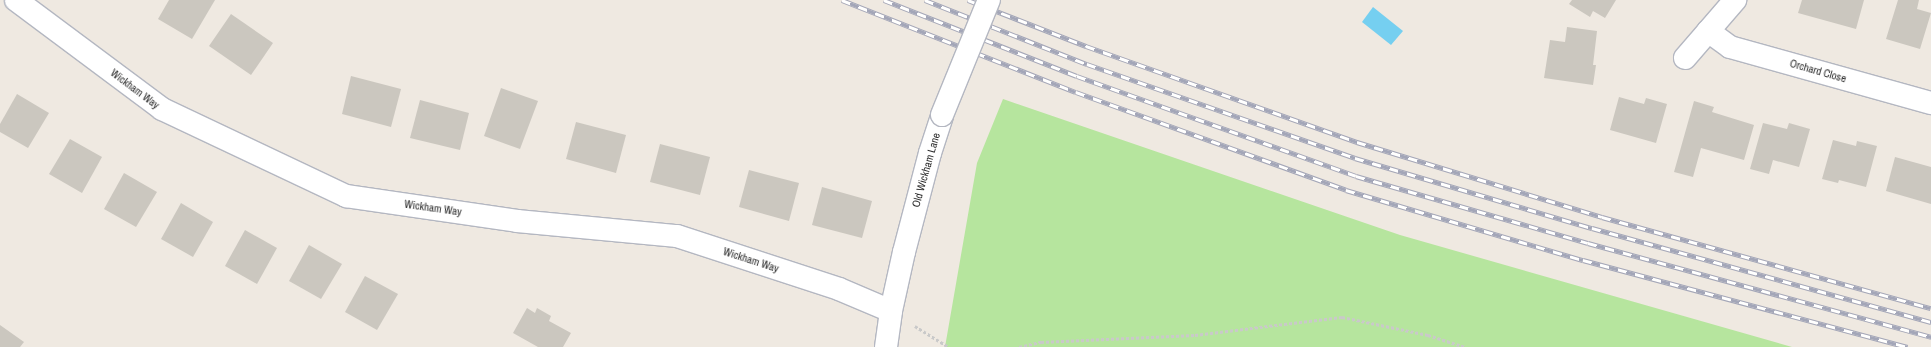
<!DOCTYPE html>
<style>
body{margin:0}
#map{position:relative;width:1931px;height:347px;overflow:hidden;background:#efe9e1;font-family:"Archivo Narrow",sans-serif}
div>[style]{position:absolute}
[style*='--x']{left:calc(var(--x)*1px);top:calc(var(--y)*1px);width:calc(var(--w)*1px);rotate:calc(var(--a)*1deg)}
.green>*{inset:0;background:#b6e59e}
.water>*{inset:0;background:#75cff0}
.building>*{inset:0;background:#cbc7bf}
.path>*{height:2.5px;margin-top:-1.25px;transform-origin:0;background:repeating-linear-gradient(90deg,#c9c9c9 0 3px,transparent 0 5px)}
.roads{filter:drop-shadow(1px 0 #b4b7c1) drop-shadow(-1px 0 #b4b7c1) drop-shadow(0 1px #b4b7c1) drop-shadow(0 -1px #b4b7c1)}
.minor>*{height:22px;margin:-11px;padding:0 11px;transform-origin:11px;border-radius:11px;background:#fff}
.rail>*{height:4.5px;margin-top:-2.25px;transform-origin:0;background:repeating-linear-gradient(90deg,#fff 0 9px,#a3a6b8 0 18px);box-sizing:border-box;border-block:1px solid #a3a6b8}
.bridges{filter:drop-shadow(1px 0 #b4b7c1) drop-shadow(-1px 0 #b4b7c1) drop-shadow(0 1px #b4b7c1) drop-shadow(0 -1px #b4b7c1)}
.minor-bridge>*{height:22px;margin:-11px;padding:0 11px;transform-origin:11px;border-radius:11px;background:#fff}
span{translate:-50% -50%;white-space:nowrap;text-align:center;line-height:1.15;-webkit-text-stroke:3.5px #fff;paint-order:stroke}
.street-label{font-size:11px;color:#2e2e2e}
</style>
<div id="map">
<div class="green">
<i style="clip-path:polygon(1003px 99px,1400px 235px,1792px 347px,945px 347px,977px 163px)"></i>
</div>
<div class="water">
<i style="clip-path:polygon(1373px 7px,1403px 31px,1391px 45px,1362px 22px)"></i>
</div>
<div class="building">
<i style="clip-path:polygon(169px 0,215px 0,192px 39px,158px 19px)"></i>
<i style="clip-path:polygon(1572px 0,1616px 0,1605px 18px,1593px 11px,1590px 17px,1569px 4px)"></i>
<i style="clip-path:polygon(1802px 0,1864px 0,1856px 29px,1798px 13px)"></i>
<i style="clip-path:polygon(1898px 0,1919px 0,1917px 9px,1931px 13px,1920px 49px,1886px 39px)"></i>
<i style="clip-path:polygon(231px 14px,273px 43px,251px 75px,209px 46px)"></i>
<i style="clip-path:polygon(1567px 27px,1597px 31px,1593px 65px,1596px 65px,1593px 85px,1544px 78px,1550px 40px,1565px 42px)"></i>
<i style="clip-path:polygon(351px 76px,401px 89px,391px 127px,342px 114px)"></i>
<i style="clip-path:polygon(501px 88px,538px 101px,520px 149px,484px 136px)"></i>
<i style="clip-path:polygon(17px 94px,49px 113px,28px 148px,0 132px,0 124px)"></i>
<i style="clip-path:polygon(1619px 97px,1644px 104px,1646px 98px,1667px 104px,1656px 143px,1610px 130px)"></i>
<i style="clip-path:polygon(420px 100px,469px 113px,460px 150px,410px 138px)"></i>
<i style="clip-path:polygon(1694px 101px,1714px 107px,1712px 112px,1754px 125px,1744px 160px,1701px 148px,1693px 177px,1674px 172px)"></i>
<i style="clip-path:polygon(576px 122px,626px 135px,616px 173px,566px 159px)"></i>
<i style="clip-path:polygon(1763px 123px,1787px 129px,1789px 123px,1810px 129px,1799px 167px,1773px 160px,1769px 174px,1750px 169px)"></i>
<i style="clip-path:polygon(70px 139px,102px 157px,82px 193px,49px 174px)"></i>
<i style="clip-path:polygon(1833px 140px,1856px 146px,1857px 141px,1877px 146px,1866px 187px,1839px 180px,1838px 183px,1822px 179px)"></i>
<i style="clip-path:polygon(660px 144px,710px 157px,700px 195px,650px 182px)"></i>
<i style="clip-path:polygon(1895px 157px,1931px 167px,1931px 204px,1886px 191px)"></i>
<i style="clip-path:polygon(749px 170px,799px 183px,789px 221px,739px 207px)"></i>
<i style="clip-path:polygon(124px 173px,157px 192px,136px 227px,104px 209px)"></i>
<i style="clip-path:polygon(822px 187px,872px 201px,862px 238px,812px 225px)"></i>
<i style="clip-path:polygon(181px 203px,213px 222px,193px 257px,161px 239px)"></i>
<i style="clip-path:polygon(245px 230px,277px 248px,257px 284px,225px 266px)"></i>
<i style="clip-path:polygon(309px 245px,342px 264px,321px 299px,289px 281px)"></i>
<i style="clip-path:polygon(365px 276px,398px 294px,377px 330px,345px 312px)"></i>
<i style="clip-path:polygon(527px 308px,535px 313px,537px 308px,551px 316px,549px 321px,571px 333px,563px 347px,538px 347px,513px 333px)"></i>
<i style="clip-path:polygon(0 325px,24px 342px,20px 347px,0 347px)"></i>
</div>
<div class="path">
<i style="--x:915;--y:326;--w:39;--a:32"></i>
<i style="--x:1019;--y:347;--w:23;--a:-13"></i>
<i style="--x:1041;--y:342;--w:154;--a:-2.6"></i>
<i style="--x:1195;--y:335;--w:148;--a:-7"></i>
<i style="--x:1342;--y:317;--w:88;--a:11.8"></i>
<i style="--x:1428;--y:335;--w:39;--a:18"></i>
</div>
<div class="roads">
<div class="minor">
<i style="--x:16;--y:0;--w:182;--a:36.7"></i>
<i style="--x:162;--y:109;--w:204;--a:25.3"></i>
<i style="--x:346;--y:196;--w:173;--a:8.3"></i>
<i style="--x:517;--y:221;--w:161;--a:5.4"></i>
<i style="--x:677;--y:236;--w:170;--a:18.1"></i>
<i style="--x:839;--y:289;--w:56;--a:22.9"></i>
<i style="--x:1708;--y:31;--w:27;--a:36"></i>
<i style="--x:1730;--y:47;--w:209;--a:15.6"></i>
<i style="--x:1685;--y:58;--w:77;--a:-49.2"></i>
<i style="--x:886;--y:347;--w:36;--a:-82"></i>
<i style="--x:891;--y:311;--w:60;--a:-77.6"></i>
<i style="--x:904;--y:252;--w:102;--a:-75.3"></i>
<i style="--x:930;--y:153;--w:40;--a:-72"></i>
</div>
</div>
<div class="rail">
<i style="--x:842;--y:0;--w:251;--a:21.5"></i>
<i style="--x:1076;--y:92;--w:287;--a:19.9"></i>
<i style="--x:1346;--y:190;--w:247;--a:16.5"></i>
<i style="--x:1583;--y:260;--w:336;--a:15"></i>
<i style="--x:884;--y:0;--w:207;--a:21.5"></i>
<i style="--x:1077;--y:76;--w:296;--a:19.7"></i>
<i style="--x:1356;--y:176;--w:241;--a:16.1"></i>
<i style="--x:1588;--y:243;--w:356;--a:15.3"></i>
<i style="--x:925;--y:0;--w:174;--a:21.6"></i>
<i style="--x:1087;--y:64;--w:284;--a:19.3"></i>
<i style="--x:1355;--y:158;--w:247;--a:16.5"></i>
<i style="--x:1592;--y:228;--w:352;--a:15.5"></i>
<i style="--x:968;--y:0;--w:127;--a:21.3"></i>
<i style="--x:1086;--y:46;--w:288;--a:19.5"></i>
<i style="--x:1357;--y:142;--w:256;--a:17"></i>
<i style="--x:1602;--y:217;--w:341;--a:15.5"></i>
</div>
<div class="bridges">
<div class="minor-bridge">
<i style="--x:942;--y:115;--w:124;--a:-67.8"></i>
</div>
</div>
<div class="street-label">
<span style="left:1818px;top:71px;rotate:16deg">Orchard Close</span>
<span style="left:135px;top:89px;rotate:37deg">Wickham Way</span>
<span style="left:926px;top:170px;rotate:-74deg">Old Wickham Lane</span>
<span style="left:433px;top:208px;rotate:8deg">Wickham Way</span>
<span style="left:751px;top:260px;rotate:18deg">Wickham Way</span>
</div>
</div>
